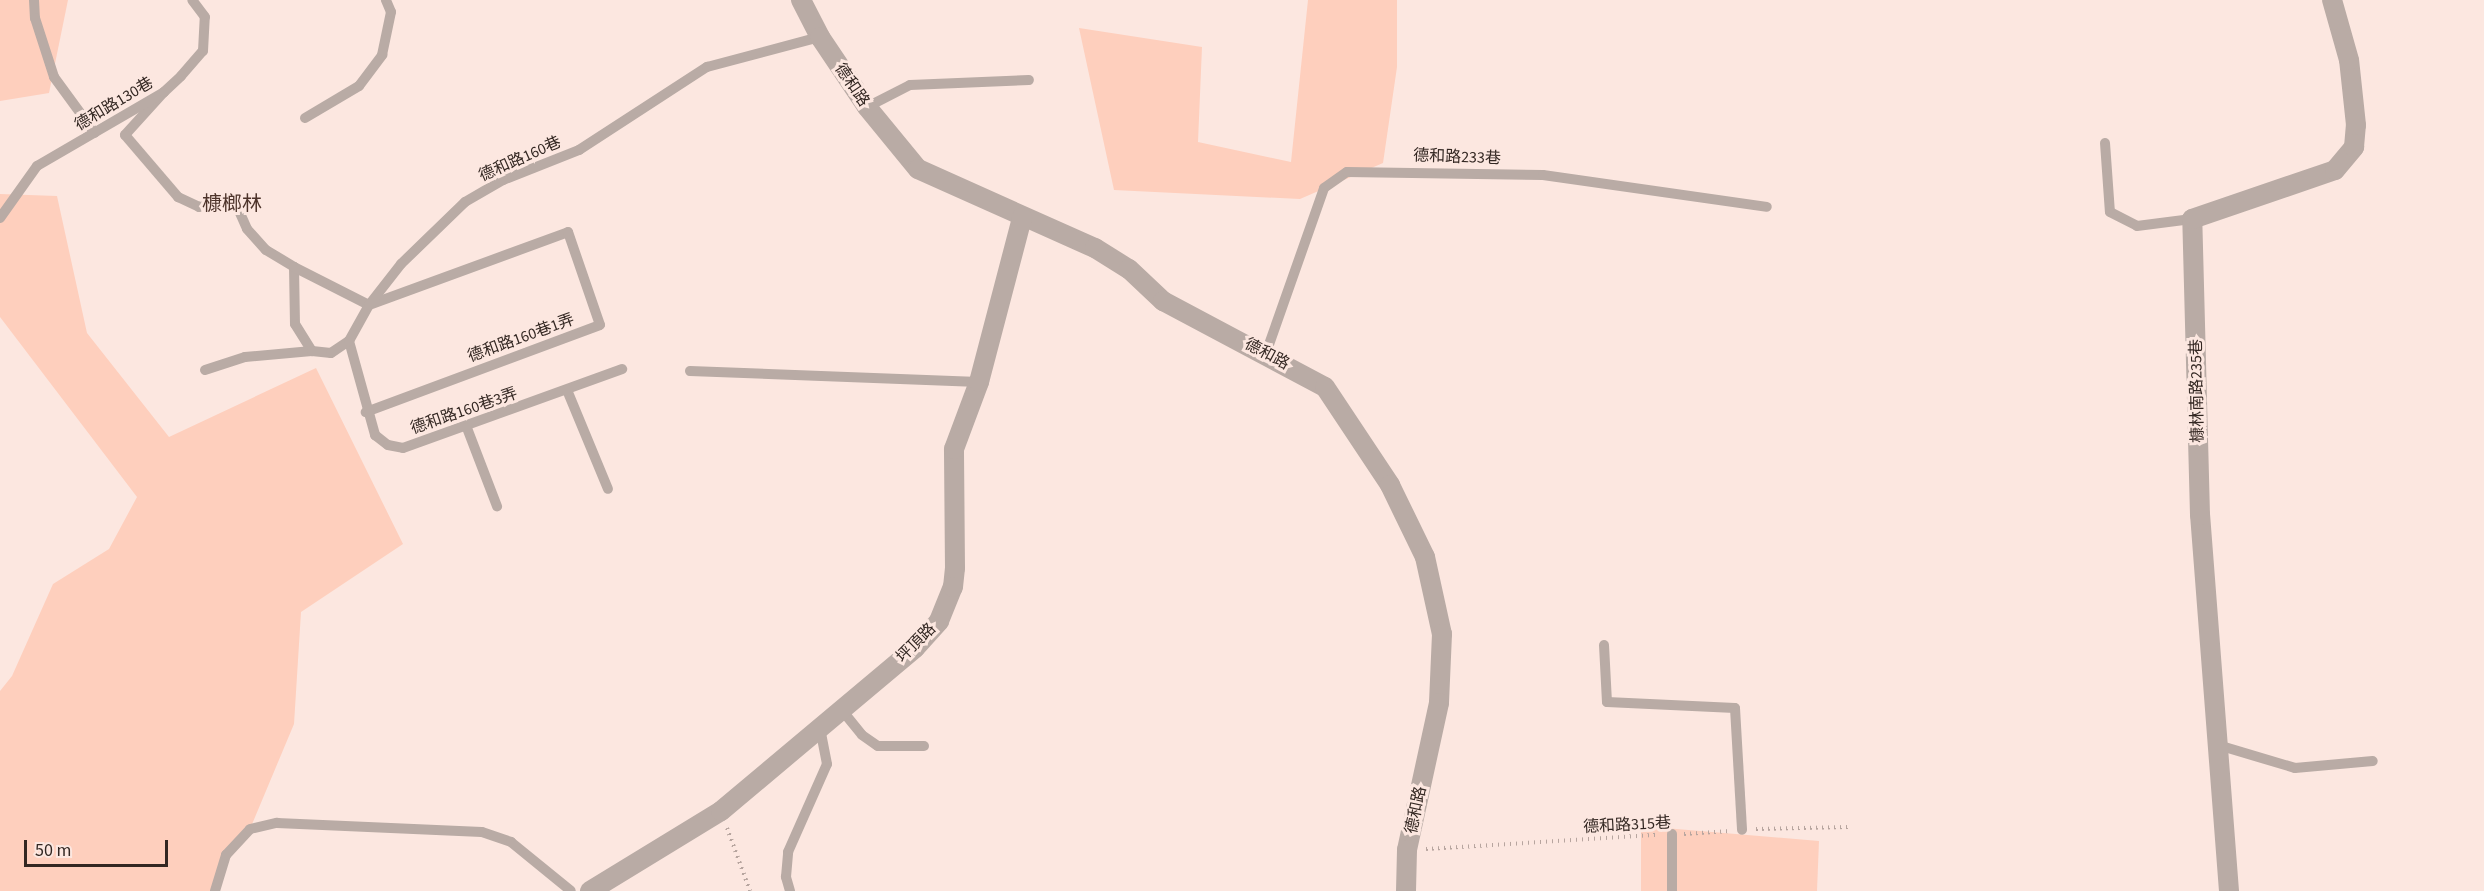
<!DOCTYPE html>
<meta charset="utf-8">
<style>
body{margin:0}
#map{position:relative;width:2484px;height:891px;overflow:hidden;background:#fce7e0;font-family:"Source Sans 3","Noto Sans TC",sans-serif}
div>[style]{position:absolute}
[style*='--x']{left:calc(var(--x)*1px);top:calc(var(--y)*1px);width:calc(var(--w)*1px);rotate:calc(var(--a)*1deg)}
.green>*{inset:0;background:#fecfbd}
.path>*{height:4px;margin-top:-2px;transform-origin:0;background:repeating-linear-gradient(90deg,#b7a59f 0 1.5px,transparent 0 6px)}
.service>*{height:10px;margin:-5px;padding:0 5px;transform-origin:5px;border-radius:5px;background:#b9aba5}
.minor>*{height:20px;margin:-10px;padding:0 10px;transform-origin:10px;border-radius:10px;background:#b9aba5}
span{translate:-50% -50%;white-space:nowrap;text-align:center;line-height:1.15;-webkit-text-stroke:6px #fce7e0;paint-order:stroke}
.street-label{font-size:16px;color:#332722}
.quarter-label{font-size:20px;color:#4d332a}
.scale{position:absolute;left:24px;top:840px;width:144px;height:27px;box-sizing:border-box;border:3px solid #332722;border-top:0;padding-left:8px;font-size:18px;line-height:21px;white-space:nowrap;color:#332722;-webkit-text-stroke:4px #fce7e0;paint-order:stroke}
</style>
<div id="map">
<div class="green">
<i style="clip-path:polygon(0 0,68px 0,49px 93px,0 101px)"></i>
<i style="clip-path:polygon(1308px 0,1397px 0,1397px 67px,1383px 163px,1300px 199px,1114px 190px,1079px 28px,1202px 47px,1198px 142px,1291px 162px)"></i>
<i style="clip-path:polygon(0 194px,57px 196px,87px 333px,169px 437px,316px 368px,403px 544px,301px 612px,294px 724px,250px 829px,226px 855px,215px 891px,0 891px,0 691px,12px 676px,53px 584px,109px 549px,137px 497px,0 317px)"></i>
<i style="clip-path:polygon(1641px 826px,1819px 841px,1817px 891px,1641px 891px)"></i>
</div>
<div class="path">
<i style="--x:727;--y:828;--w:67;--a:69.9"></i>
<i style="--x:1756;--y:829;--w:92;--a:-1.2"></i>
<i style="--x:1684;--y:834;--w:46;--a:-3.7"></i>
<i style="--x:1426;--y:849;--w:232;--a:-3.5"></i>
</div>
<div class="service">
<i style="--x:34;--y:0;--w:18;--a:87"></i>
<i style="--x:35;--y:18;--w:62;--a:72.1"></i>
<i style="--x:54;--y:77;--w:69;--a:53.8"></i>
<i style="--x:164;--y:92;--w:58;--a:132.2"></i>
<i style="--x:125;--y:135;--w:82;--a:49.5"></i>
<i style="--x:178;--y:197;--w:23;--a:25"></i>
<i style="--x:199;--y:207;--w:28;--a:-17"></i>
<i style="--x:226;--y:199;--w:11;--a:27"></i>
<i style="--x:236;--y:204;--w:27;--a:66"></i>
<i style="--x:247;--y:229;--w:28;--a:48"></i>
<i style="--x:266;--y:250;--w:33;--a:31"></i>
<i style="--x:294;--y:267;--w:57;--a:89"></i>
<i style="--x:295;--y:324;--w:32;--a:58"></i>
<i style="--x:867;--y:107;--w:48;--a:-27.1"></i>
<i style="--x:910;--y:85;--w:119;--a:-2.4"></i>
<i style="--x:305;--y:118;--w:63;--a:-30.7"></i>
<i style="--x:359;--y:86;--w:39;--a:-53"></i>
<i style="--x:382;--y:55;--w:44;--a:-78.2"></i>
<i style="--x:391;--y:12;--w:13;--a:-113"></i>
<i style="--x:2105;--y:143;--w:69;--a:85.9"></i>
<i style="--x:2110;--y:212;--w:30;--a:27"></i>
<i style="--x:2137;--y:226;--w:55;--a:-7.3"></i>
<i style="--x:0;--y:218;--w:64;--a:-54.6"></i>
<i style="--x:37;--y:166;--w:147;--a:-30.2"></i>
<i style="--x:164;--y:92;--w:23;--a:-43"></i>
<i style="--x:181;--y:76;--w:33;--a:-49"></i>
<i style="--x:203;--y:51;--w:34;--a:-87"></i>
<i style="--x:205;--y:17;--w:21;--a:-127"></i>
<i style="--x:294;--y:267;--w:84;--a:26.9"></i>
<i style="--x:369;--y:305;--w:212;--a:-20.1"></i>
<i style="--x:568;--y:232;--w:98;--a:71"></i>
<i style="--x:600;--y:325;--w:250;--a:159.6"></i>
<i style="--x:349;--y:341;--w:98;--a:74.5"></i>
<i style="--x:375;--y:435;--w:16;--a:38"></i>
<i style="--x:388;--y:445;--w:15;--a:11"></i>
<i style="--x:403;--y:448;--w:233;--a:-19.8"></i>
<i style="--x:1266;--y:353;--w:175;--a:-70.6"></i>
<i style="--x:1324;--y:188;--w:28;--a:-35"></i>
<i style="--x:1347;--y:172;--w:196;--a:0.9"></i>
<i style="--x:1543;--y:175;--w:226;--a:8.1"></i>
<i style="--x:205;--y:370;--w:42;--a:-18"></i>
<i style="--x:245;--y:357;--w:67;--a:-5.1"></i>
<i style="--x:312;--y:351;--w:19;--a:6"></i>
<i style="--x:331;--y:353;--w:22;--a:-34"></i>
<i style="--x:349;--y:341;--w:41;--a:-60.9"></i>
<i style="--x:369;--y:305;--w:52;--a:-52"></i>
<i style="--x:401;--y:264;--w:89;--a:-44.1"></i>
<i style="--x:465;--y:202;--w:44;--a:-30.1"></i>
<i style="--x:503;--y:180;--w:82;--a:-21.5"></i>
<i style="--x:579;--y:150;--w:153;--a:-33"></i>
<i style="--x:707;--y:67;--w:117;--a:-14.9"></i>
<i style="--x:690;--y:371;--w:289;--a:2.2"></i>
<i style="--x:567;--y:390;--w:107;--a:67.5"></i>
<i style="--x:467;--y:428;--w:84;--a:69"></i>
<i style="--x:1604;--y:645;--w:57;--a:87"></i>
<i style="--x:1607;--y:702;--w:128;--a:2.7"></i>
<i style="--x:1735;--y:708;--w:122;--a:86.7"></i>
<i style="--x:841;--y:709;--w:33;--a:51"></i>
<i style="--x:862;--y:735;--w:19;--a:35"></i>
<i style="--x:878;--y:746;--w:46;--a:0"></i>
<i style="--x:2218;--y:745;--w:80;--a:16.6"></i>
<i style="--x:2295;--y:768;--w:78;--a:-5.1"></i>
<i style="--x:1672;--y:834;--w:57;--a:90"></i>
<i style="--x:215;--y:891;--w:38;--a:-73"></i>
<i style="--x:226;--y:855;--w:35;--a:-47"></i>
<i style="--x:250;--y:829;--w:28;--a:-13"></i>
<i style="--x:277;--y:823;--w:205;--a:2.5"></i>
<i style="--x:482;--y:832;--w:31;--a:19"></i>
<i style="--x:511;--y:842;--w:77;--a:39.2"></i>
<i style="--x:790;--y:891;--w:15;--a:-106"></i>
<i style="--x:786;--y:877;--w:25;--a:-85"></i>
<i style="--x:788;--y:852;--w:96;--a:-66.1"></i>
<i style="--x:827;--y:764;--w:38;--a:-101"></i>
</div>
<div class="minor">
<i style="--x:801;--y:0;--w:42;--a:62.8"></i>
<i style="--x:820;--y:37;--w:84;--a:56.1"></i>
<i style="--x:867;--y:107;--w:80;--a:50.6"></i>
<i style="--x:918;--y:169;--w:194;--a:24.1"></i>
<i style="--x:1095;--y:248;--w:40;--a:32"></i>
<i style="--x:1129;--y:269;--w:47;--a:43.3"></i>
<i style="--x:1163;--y:301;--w:183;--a:28"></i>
<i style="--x:1325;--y:387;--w:118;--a:56.4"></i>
<i style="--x:1390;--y:485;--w:80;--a:64.1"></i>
<i style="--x:1425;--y:557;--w:79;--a:77.6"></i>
<i style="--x:1442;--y:634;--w:69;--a:92.5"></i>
<i style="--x:1439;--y:703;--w:150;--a:102.3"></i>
<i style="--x:1407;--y:850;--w:41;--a:91.4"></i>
<i style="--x:590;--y:891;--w:153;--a:-31.4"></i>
<i style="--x:721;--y:811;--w:253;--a:-40"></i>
<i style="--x:915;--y:648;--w:36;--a:-48"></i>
<i style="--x:939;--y:621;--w:37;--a:-68"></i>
<i style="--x:953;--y:587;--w:19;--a:-84"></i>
<i style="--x:955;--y:568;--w:119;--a:-90.5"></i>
<i style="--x:954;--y:449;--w:72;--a:-69.5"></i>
<i style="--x:979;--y:382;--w:170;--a:-75.3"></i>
<i style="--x:2229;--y:891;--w:377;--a:-94.4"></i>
<i style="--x:2200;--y:515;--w:296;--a:-91.5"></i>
<i style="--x:2192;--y:219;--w:151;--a:-18.9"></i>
<i style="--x:2335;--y:170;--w:30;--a:-50"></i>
<i style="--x:2354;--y:147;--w:22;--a:-85"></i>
<i style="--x:2356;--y:125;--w:65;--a:-96.1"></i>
<i style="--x:2349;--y:60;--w:62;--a:-105.8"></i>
</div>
<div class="street-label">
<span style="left:852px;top:85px;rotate:56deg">德和路</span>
<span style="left:114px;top:104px;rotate:-31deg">德和路130巷</span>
<span style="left:1457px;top:157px;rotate:2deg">德和路233巷</span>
<span style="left:520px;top:159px;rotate:-24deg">德和路160巷</span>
<span style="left:521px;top:338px;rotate:-20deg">德和路160巷1弄</span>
<span style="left:1267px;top:354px;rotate:28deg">德和路</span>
<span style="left:2197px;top:391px;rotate:-91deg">槺林南路235巷</span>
<span style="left:464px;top:411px;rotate:-19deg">德和路160巷3弄</span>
<span style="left:916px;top:643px;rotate:-45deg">坪頂路</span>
<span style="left:1416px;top:810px;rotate:-78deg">德和路</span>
<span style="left:1627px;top:825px;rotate:-3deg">德和路315巷</span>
</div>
<div class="quarter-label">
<span style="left:232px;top:204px">槺榔林</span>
</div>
<div class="scale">50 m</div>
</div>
